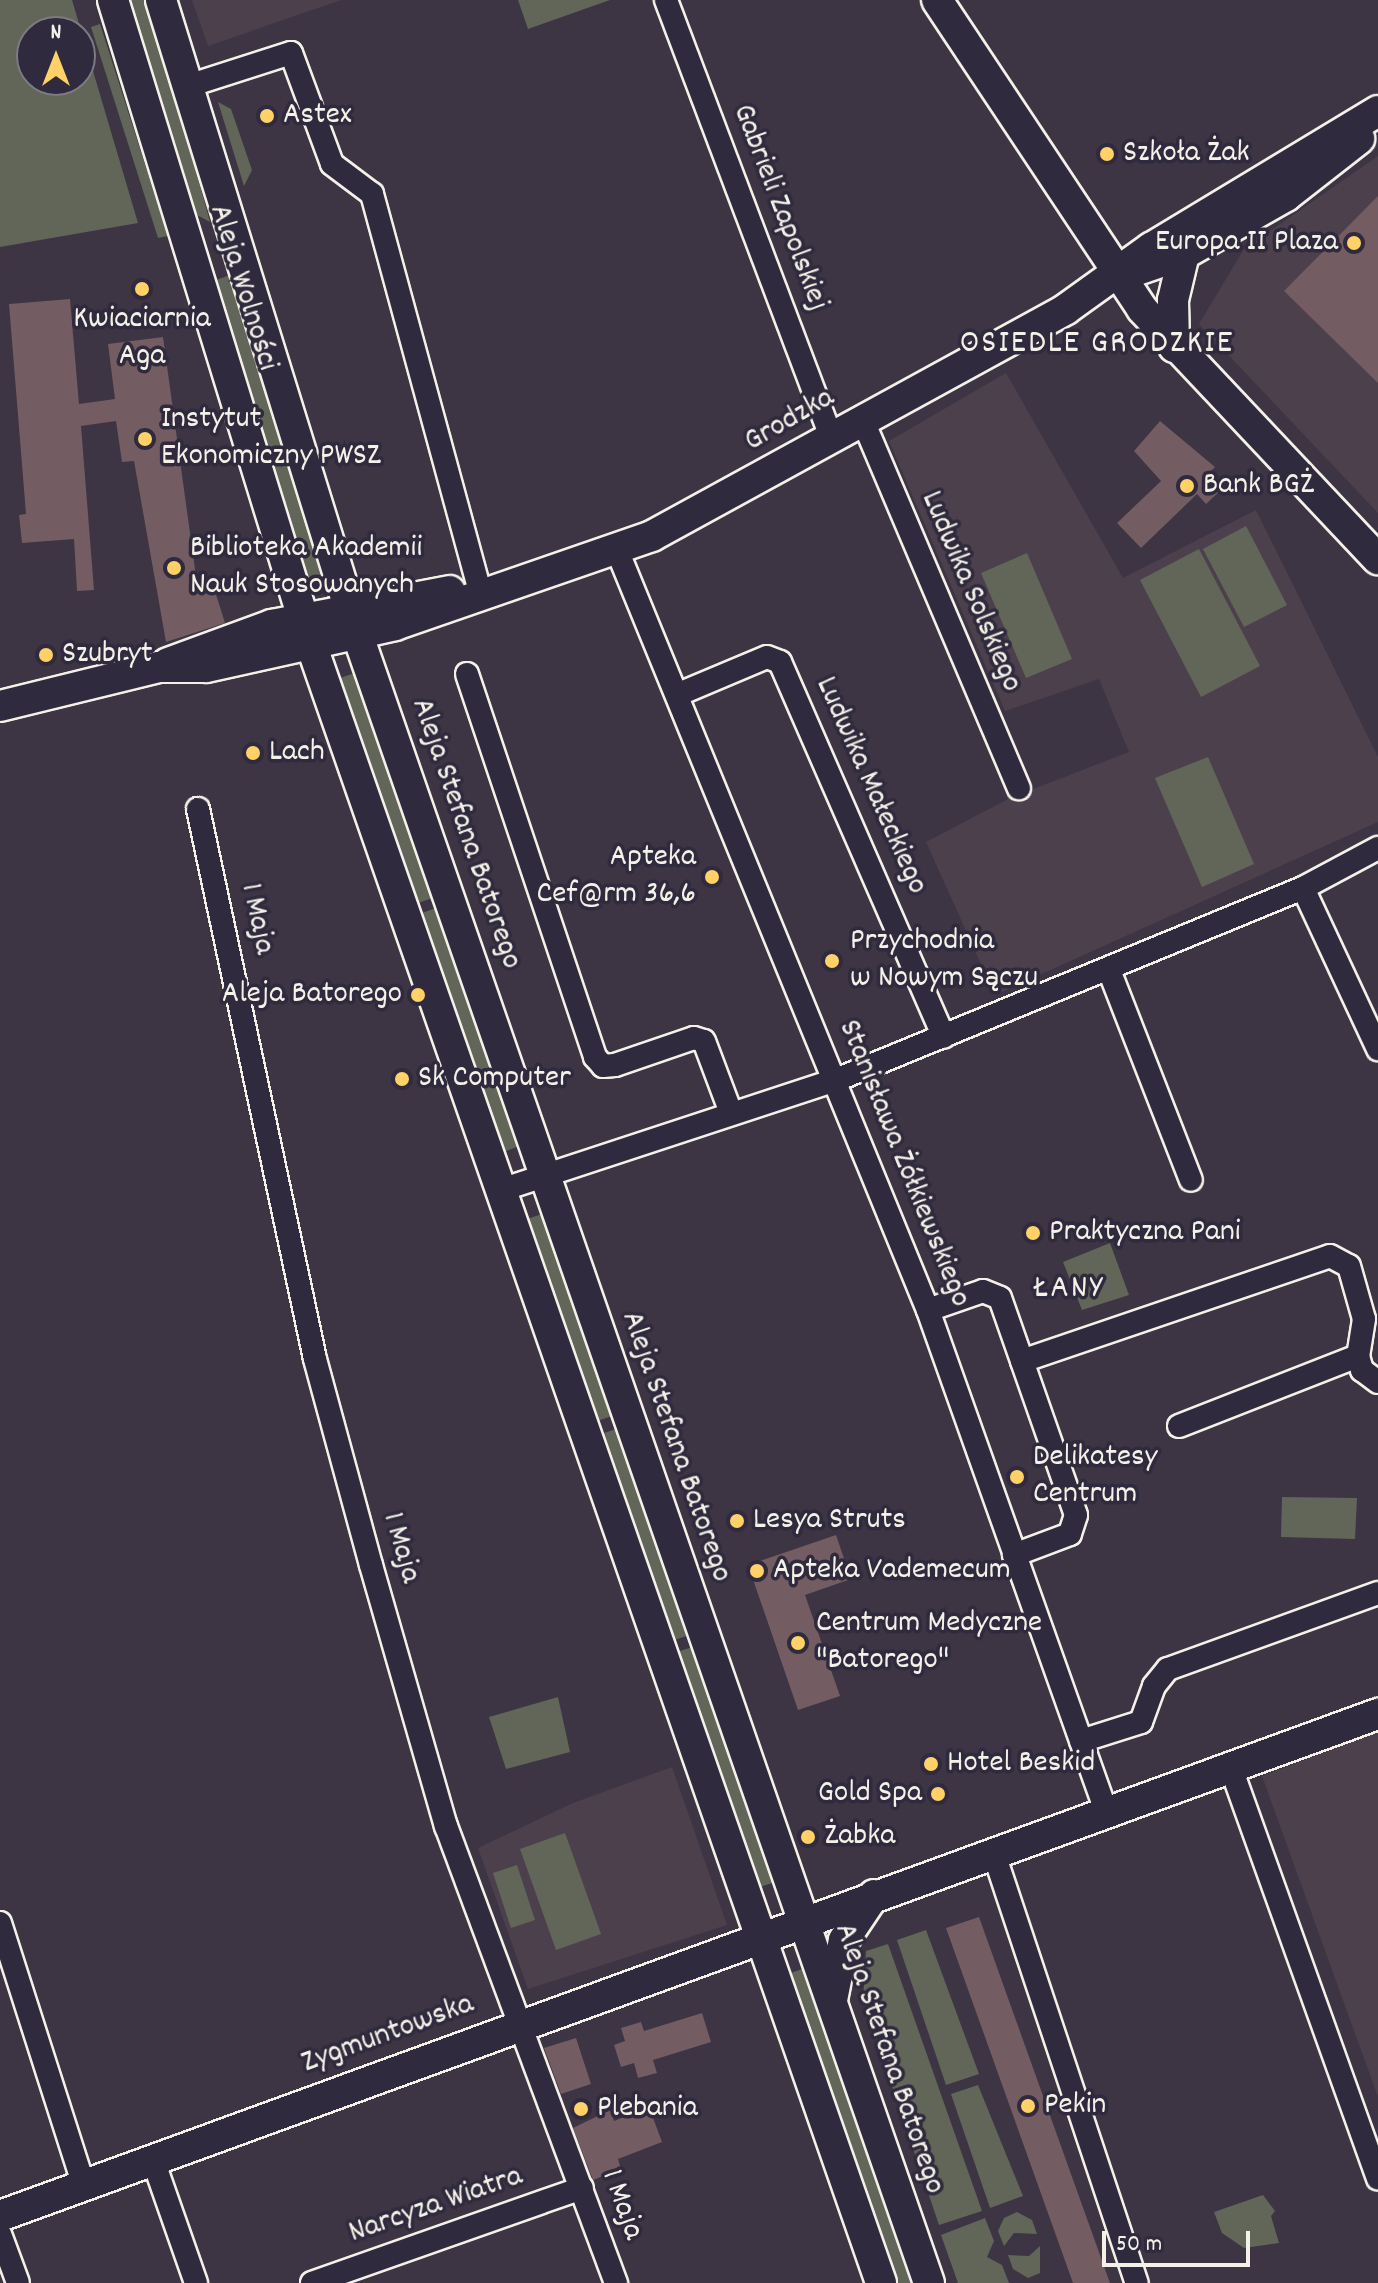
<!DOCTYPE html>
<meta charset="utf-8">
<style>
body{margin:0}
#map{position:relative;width:1378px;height:2283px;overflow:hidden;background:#3d3444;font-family:Dekko,sans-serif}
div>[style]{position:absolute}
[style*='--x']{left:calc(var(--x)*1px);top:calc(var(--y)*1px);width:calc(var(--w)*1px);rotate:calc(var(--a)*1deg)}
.built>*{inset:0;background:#4d404d}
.green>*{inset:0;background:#626658}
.building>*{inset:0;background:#735c62}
.roads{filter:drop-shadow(2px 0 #f4f1e8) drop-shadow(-2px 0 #f4f1e8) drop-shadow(0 2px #f4f1e8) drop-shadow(0 -2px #f4f1e8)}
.street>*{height:22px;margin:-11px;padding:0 11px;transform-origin:11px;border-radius:11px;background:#2f2a3d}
.secondary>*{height:30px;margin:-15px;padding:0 15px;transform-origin:15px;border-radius:15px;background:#2f2a3d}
.dots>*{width:22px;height:22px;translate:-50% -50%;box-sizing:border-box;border:4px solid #2f2a3d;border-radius:50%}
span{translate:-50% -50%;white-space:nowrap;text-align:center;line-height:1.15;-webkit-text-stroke:7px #2f2a3d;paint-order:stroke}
.poi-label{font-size:32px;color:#f4f1e8}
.left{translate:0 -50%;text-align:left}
.right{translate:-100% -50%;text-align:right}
.street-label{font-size:32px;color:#f4f1e8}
.neighbourhood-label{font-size:34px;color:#f4f1e8;letter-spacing:2px}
.north{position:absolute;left:16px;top:16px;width:80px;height:80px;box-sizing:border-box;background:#2f2a3d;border:2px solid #7e7a81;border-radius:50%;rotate:0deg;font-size:22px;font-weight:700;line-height:32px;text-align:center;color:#f4f1e8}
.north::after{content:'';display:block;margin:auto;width:28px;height:36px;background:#ffd166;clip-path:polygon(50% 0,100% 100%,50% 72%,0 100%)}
.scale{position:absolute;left:1102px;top:2231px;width:148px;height:36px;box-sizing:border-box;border:4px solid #f4f1e8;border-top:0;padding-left:10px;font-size:24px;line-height:28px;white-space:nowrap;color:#f4f1e8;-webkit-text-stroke:6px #2f2a3d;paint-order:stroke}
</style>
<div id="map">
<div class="built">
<i style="clip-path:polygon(192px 0,341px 0,208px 46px)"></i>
<i style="clip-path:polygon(1378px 156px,1378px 513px,1199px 324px,1244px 249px)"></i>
<i style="clip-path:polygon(1006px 373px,1123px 578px,1256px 510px,1378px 757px,1378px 822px,995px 995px,926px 842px,1010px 798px,1129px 752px,1099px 679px,1005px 711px,889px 441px)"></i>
<i style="clip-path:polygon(1378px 1732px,1378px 2097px,1262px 1776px)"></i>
<i style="clip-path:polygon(672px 1767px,727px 1925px,528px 1989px,478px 1848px,573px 1803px)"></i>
</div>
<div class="green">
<i style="clip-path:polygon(evenodd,0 0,72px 0,138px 223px,0 247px,0 0,80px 32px,80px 80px,32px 80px,32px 32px,80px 32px)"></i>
<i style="clip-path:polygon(127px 0,149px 0,210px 222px,195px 214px)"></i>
<i style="clip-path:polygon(518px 0,610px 0,528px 29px)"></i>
<i style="clip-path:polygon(100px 24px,168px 236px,158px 238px,91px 27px)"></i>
<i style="clip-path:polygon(218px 102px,231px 109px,252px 170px,244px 186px)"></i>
<i style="clip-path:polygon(236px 273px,325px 573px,305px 579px,216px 280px)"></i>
<i style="clip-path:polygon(1246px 526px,1287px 605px,1244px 627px,1203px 549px)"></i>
<i style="clip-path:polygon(1199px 549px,1260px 666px,1201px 697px,1140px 580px)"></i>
<i style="clip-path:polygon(1027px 553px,1072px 659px,1026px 678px,981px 573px)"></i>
<i style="clip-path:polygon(358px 672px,436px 897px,415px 904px,337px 679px)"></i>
<i style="clip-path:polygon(1208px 757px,1254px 864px,1202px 887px,1155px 778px)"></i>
<i style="clip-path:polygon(439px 907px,522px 1145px,501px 1153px,419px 914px)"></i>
<i style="clip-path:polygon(545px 1213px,615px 1415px,594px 1422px,524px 1220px)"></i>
<i style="clip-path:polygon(1110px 1243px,1129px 1295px,1082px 1310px,1063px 1262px)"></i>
<i style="clip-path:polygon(619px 1428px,689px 1635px,669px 1642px,598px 1435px)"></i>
<i style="clip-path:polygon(1282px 1497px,1357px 1498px,1355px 1539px,1281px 1537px)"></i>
<i style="clip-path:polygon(693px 1647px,775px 1882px,754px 1889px,673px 1653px)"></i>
<i style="clip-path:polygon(558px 1697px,570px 1752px,506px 1769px,489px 1717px)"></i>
<i style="clip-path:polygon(565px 1833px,601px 1934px,556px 1950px,520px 1849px)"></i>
<i style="clip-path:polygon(517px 1865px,535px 1920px,511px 1928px,493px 1873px)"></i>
<i style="clip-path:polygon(926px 1930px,979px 2074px,946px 2085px,897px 1940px)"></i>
<i style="clip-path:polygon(888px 1944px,982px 2211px,939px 2225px,863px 2001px,866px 1951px)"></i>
<i style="clip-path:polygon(805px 1968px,916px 2283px,894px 2283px,785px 1975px)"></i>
<i style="clip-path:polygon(978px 2085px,1023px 2196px,990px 2208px,951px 2094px)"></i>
<i style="clip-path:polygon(1263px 2195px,1275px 2211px,1271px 2216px,1279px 2243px,1244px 2248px,1222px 2233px,1214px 2212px)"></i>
<i style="clip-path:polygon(1017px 2212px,1032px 2220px,1037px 2234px,1014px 2233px,1004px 2246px,998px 2231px,1004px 2218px)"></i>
<i style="clip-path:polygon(985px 2218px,994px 2241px,987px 2257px,1002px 2265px,1009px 2283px,958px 2283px,941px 2235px)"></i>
<i style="clip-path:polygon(1040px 2246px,1040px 2273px,1028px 2278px,1013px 2269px,1008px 2255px,1029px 2256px)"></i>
</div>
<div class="building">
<i style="clip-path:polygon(1378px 196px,1378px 383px,1284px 291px)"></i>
<i style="clip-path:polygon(70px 299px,79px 404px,115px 399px,108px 344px,163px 337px,198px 591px,214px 588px,225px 623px,166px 642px,134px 461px,122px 462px,116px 421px,81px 426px,94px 590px,77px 591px,74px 539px,22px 543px,19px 515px,26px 514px,9px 304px)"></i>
<i style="clip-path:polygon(1160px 421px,1215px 467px,1207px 475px,1221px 490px,1206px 504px,1197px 494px,1141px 548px,1117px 523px,1161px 481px,1134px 451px)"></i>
<i style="clip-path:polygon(836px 1535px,851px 1579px,805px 1595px,840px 1696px,798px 1710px,748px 1565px)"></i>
<i style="clip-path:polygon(979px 1917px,1110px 2283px,1073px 2283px,946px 1928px)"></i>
<i style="clip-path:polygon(702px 2013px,711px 2042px,653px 2060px,657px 2073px,638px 2078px,634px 2063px,621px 2067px,614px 2045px,625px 2041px,621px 2028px,641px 2022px,644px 2031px)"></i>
<i style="clip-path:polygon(576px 2038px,591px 2084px,561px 2094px,544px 2048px)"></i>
<i style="clip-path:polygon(649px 2107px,662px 2142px,618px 2159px,621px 2169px,593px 2180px,573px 2128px,610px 2110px,614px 2121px)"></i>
</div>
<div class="roads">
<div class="street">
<i style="--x:666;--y:0;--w:469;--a:69.3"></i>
<i style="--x:188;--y:86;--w:108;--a:-17.8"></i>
<i style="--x:291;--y:53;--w:118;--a:69.7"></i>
<i style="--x:332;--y:164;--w:50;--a:36.9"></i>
<i style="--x:372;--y:194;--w:411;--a:74.8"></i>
<i style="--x:863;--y:421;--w:399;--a:67"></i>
<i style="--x:617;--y:550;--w:821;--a:67.75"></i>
<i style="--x:928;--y:1310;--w:532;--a:70.44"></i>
<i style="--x:467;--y:674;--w:404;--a:71.5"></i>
<i style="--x:595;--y:1057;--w:12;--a:48"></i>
<i style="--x:603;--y:1066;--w:12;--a:-5"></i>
<i style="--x:615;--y:1065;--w:83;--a:-18.9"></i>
<i style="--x:694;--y:1038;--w:10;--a:17"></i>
<i style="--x:704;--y:1041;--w:77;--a:69.4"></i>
<i style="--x:679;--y:694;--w:95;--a:-22.8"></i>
<i style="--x:767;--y:657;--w:14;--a:21"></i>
<i style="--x:780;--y:662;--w:409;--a:66.4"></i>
<i style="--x:198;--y:809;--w:562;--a:77.99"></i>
<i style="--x:315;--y:1359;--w:213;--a:74.8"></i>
<i style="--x:371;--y:1565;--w:272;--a:74"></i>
<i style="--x:446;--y:1826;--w:488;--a:69.6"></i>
<i style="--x:1303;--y:888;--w:178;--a:65"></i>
<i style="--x:1109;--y:970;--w:225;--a:68.7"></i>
<i style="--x:501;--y:1190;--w:353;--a:-18.2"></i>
<i style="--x:836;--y:1080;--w:505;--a:-22.35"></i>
<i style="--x:1303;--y:888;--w:85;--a:-28.1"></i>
<i style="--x:928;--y:1310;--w:58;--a:-19.1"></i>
<i style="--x:983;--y:1291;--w:18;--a:22"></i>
<i style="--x:1000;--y:1298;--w:230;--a:70.7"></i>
<i style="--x:1076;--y:1515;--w:20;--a:108"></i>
<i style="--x:1070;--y:1534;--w:60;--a:159.4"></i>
<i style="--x:1022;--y:1361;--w:325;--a:-18.8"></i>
<i style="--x:1330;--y:1256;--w:21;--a:28"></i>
<i style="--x:1349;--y:1266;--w:55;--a:74.2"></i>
<i style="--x:1364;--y:1319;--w:37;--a:99"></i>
<i style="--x:1358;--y:1356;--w:15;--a:74"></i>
<i style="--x:1362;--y:1370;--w:20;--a:37"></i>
<i style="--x:1179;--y:1426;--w:192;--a:-21.4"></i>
<i style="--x:1081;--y:1741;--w:63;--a:-17.6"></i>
<i style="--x:1141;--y:1722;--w:38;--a:-70"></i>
<i style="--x:1154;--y:1686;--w:22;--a:-51"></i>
<i style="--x:1168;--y:1669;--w:223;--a:-19.9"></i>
<i style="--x:1231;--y:1768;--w:436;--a:70.3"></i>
<i style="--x:993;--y:1851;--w:455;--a:71.6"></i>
<i style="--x:0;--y:1923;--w:276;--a:72.3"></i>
<i style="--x:153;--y:2160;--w:130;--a:70.7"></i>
<i style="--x:0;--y:2234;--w:52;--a:69.8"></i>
<i style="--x:312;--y:2283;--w:286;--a:-19.4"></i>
</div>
<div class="secondary">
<i style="--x:113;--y:0;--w:674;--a:72.91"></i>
<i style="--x:311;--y:644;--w:1735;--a:70.82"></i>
<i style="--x:161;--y:0;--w:663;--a:72.8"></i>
<i style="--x:357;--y:633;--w:1746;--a:70.88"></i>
<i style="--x:937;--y:0;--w:371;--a:56.4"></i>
<i style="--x:1142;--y:309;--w:344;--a:46.7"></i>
<i style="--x:1137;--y:270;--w:50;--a:-18.8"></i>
<i style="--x:1184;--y:254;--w:117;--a:-29.6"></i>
<i style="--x:1286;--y:196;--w:93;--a:-38"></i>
<i style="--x:1174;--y:347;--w:47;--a:-91.2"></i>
<i style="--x:1173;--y:300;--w:47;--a:-76.6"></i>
<i style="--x:168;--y:663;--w:111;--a:-20.1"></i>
<i style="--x:272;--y:625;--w:181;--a:-10.8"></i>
<i style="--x:0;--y:706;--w:164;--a:-13.8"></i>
<i style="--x:159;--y:667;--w:47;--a:0"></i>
<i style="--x:206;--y:667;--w:194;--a:-12.5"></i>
<i style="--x:395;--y:625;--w:272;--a:-19.1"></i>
<i style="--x:652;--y:536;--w:472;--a:-28.7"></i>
<i style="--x:1066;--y:309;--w:105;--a:-35.7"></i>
<i style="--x:1151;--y:248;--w:265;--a:-31.1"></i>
<i style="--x:832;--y:2000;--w:61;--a:-78.7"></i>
<i style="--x:844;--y:1940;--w:54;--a:-56.3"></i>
<i style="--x:0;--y:2216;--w:1467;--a:-20.02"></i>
</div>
</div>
<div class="dots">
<i style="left:267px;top:116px;background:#ffd166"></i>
<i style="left:1107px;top:154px;background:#ffd166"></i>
<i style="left:1354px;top:243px;background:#ffd166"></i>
<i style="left:142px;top:289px;background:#ffd166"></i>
<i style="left:145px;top:439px;background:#ffd166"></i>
<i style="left:1187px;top:486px;background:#ffd166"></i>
<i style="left:174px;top:568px;background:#ffd166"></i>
<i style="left:46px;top:655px;background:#ffd166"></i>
<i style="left:253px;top:753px;background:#ffd166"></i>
<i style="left:712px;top:877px;background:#ffd166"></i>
<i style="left:832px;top:961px;background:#ffd166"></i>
<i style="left:418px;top:995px;background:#ffd166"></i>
<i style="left:402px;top:1079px;background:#ffd166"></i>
<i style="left:1033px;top:1233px;background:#ffd166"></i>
<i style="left:1017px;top:1477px;background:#ffd166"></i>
<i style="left:737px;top:1521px;background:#ffd166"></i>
<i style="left:757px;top:1571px;background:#ffd166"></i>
<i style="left:798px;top:1643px;background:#ffd166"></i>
<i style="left:931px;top:1764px;background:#ffd166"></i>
<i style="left:938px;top:1794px;background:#ffd166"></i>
<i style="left:808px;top:1837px;background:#ffd166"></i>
<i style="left:1028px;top:2106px;background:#ffd166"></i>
<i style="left:581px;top:2109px;background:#ffd166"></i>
</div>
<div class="poi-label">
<span class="left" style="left:283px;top:116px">Astex</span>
<span class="left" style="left:1123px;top:154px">Szkoła Żak</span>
<span class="right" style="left:1338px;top:243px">Europa II Plaza</span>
<span style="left:142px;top:339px">Kwiaciarnia<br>Aga</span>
<span class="left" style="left:161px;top:439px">Instytut<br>Ekonomiczny PWSZ</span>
<span class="left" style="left:1203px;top:486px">Bank BGŻ</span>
<span class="left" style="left:190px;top:568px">Biblioteka Akademii<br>Nauk Stosowanych</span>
<span class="left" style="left:62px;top:655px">Szubryt</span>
<span class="left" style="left:269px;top:753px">Lach</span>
<span class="right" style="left:696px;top:877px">Apteka<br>Cef@rm 36,6</span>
<span class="left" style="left:850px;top:961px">Przychodnia<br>w Nowym Sączu</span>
<span class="right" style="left:402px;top:995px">Aleja Batorego</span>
<span class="left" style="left:418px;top:1079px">Sk Computer</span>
<span class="left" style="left:1049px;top:1233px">Praktyczna Pani</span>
<span class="left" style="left:1033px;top:1477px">Delikatesy<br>Centrum</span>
<span class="left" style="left:753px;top:1521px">Lesya Struts</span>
<span class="left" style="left:773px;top:1571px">Apteka Vademecum</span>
<span class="left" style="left:816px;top:1643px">Centrum Medyczne<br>"Batorego"</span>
<span class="left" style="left:947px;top:1764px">Hotel Beskid</span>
<span class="right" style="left:922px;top:1794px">Gold Spa</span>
<span class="left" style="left:824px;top:1837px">Żabka</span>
<span class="left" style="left:1044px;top:2106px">Pekin</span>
<span class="left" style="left:597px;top:2109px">Plebania</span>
</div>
<div class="street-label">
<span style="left:779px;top:208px;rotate:69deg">Gabrieli Zapolskiej</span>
<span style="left:242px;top:288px;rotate:73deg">Aleja Wolności</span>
<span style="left:790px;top:421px;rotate:-30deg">Grodzka</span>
<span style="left:970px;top:592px;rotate:67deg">Ludwika Solskiego</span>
<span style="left:870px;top:786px;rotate:66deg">Ludwika Małeckiego</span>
<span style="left:465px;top:834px;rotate:71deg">Aleja Stefana Batorego</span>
<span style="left:256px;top:919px;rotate:78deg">1 Maja</span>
<span style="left:903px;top:1164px;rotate:68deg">Stanisława Żółkiewskiego</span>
<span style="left:675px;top:1447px;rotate:71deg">Aleja Stefana Batorego</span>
<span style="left:400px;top:1548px;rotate:74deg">1 Maja</span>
<span style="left:388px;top:2035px;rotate:-20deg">Zygmuntowska</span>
<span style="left:888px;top:2059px;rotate:71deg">Aleja Stefana Batorego</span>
<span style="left:621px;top:2205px;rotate:70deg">1 Maja</span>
<span style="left:436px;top:2206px;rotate:-19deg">Narcyza Wiatra</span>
</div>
<div class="neighbourhood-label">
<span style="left:1097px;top:345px">OSIEDLE GRODZKIE</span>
<span style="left:1069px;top:1290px">ŁANY</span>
</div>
<div class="north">N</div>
<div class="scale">50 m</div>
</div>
